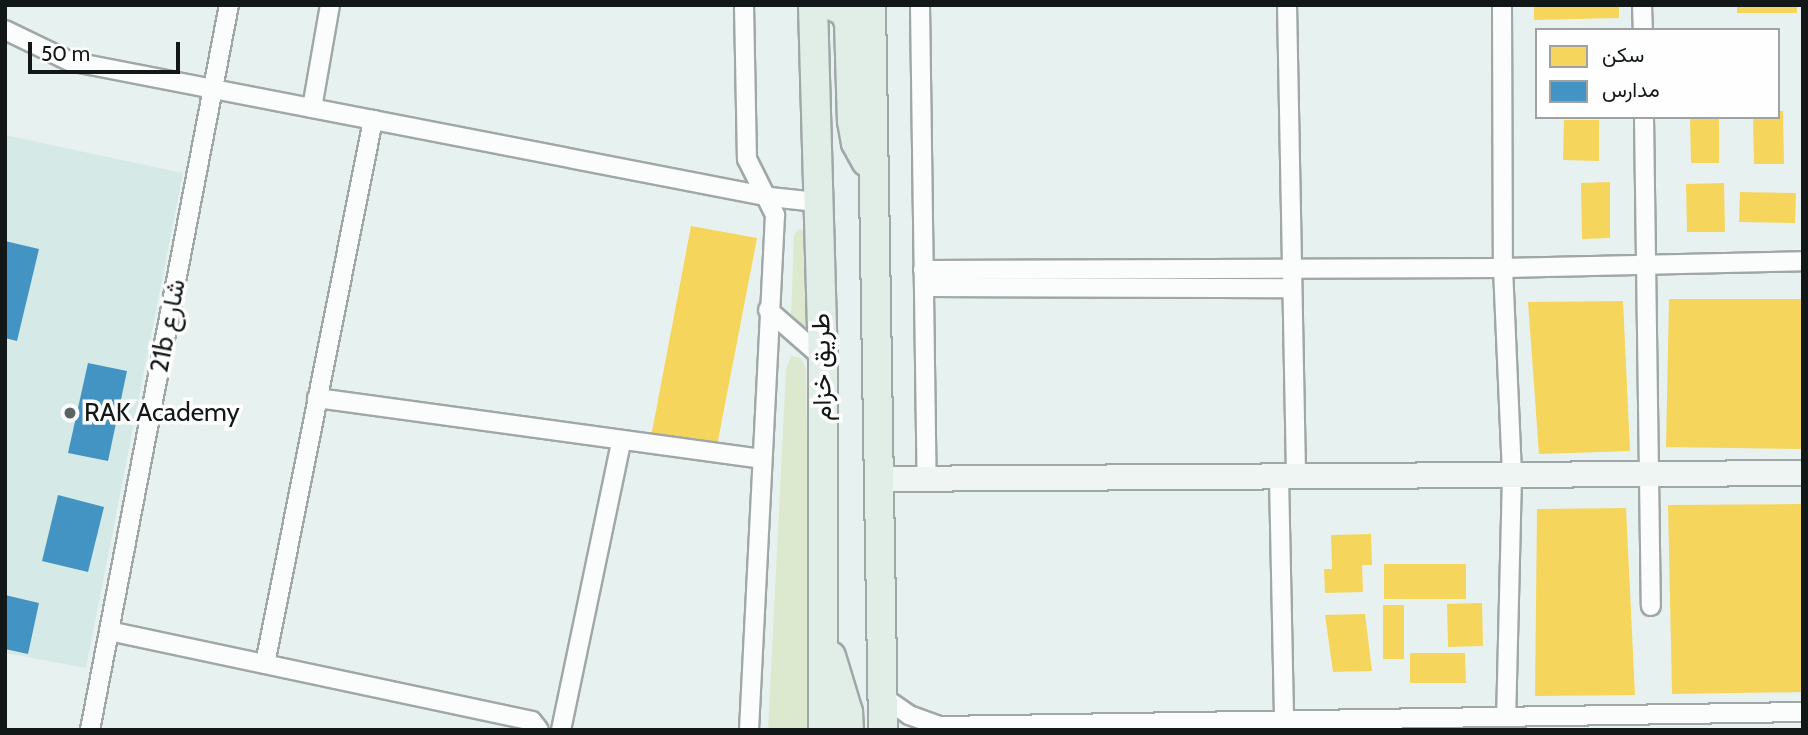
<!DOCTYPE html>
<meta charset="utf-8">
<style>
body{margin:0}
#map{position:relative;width:1808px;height:735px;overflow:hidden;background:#e7f2f0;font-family:Cabin,Vazirmatn,sans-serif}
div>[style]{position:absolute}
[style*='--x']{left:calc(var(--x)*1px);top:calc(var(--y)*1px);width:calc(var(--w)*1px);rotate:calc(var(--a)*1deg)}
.built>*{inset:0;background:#d5eae6}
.green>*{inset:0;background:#dde9cf}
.homes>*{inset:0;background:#f6d55c}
.schools>*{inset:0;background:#4393c3}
.roads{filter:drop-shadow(2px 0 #a0a8a7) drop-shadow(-2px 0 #a0a8a7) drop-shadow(0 2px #a0a8a7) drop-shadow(0 -2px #a0a8a7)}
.street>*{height:18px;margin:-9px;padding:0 9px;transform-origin:9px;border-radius:9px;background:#fbfdfd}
.secondary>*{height:24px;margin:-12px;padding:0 12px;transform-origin:12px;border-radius:12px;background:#eff5f2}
.primary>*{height:28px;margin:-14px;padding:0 14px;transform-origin:14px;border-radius:14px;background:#e1ede7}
.dots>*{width:19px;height:19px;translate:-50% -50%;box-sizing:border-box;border:4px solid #fefefe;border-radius:50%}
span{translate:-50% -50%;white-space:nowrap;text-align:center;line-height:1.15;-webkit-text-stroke:7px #fefefe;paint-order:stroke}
.street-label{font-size:26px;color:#111817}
.poi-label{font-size:26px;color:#111817}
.left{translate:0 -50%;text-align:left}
.frame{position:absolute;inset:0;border:7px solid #111817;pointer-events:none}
.legend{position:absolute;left:1535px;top:28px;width:245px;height:91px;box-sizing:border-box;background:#fefefe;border:2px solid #9fa2a2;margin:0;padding:9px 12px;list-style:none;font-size:21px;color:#111817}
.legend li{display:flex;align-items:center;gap:14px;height:35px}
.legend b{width:35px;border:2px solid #9fa2a2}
.scale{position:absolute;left:28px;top:42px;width:152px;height:32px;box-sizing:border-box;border:4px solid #111817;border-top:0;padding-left:9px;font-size:21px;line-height:24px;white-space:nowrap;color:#111817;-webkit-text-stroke:5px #fefefe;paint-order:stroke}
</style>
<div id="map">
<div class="built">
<i style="clip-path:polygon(5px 135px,183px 173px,86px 668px,5px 653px)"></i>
</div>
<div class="green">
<i style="clip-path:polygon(800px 229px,804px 231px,806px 333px,791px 315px,794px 234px)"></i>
<i style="clip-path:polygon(791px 356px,801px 358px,806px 369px,811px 730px,768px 730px,786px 370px)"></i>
</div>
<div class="homes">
<i style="clip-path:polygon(1534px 5px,1619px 5px,1619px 18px,1534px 20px)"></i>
<i style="clip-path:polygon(1737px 5px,1797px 5px,1797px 13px,1737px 13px)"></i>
<i style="clip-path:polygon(1778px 111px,1783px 111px,1784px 164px,1754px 164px,1753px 117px,1778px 117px)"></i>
<i style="clip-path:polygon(1690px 117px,1719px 117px,1719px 163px,1691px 163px)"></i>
<i style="clip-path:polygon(1564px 120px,1599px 120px,1599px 161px,1563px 160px)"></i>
<i style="clip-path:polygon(1610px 182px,1610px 238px,1582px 239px,1581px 183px)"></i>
<i style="clip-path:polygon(1724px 183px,1725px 232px,1687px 232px,1686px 184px)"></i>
<i style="clip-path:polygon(1740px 192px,1796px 193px,1795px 223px,1739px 222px)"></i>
<i style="clip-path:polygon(691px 226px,757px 238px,716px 451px,651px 437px)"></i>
<i style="clip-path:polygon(1669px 299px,1803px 299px,1803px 449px,1666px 447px)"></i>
<i style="clip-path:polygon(1623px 301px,1630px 451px,1539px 454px,1528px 302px)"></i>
<i style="clip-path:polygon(1803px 504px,1803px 692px,1672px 694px,1668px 505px)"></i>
<i style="clip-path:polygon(1626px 508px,1635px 695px,1535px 696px,1537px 509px)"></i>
<i style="clip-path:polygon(1371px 534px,1372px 565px,1362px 565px,1363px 592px,1325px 593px,1324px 569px,1332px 569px,1331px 535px)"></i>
<i style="clip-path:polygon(1384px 564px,1466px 564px,1466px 599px,1384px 599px)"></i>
<i style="clip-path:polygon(1482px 603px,1483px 646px,1448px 647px,1447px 604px)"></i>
<i style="clip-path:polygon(1383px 605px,1404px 605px,1404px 659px,1383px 659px)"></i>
<i style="clip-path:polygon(1365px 614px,1372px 671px,1333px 672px,1325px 615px)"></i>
<i style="clip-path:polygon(1410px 653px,1465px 653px,1466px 683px,1410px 683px)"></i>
</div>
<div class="schools">
<i style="clip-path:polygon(5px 241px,39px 249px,17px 341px,5px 338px)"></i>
<i style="clip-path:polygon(88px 363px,127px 371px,108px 461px,68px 453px)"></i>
<i style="clip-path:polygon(58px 495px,104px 507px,88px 572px,42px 561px)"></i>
<i style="clip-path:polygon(5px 595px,39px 603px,28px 654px,5px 649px)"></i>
</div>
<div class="roads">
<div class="street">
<i style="--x:744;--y:5;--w:154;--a:88.9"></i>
<i style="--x:747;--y:159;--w:63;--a:63.4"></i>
<i style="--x:775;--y:215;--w:516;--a:92.89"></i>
<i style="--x:920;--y:5;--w:474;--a:89.2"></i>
<i style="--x:1287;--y:5;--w:472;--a:88.9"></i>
<i style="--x:1502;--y:5;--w:263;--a:89.8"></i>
<i style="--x:1503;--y:268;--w:208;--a:87.5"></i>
<i style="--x:1512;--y:476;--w:241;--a:91.4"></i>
<i style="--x:1642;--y:5;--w:25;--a:88"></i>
<i style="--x:5;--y:30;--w:71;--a:25.8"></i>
<i style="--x:69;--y:61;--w:714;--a:10.98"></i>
<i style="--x:770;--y:197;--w:47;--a:6.1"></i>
<i style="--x:312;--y:108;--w:105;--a:-80.1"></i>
<i style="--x:1644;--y:117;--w:489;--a:89.2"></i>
<i style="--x:923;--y:270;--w:580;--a:-0.2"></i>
<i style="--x:1503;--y:268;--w:300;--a:-1.3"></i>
<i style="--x:924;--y:287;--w:368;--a:0.2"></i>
<i style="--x:768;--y:310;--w:73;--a:41.1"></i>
<i style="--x:317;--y:398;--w:449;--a:7.8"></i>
<i style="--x:1279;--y:477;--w:241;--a:88.8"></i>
<i style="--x:109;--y:631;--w:432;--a:12"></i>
<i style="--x:532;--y:721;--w:11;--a:52"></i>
<i style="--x:265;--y:664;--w:555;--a:-78.77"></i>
<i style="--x:882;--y:696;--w:33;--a:35"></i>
<i style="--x:909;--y:715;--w:33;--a:20"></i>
<i style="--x:940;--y:726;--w:863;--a:-0.93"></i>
<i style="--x:90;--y:730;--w:738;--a:-79.15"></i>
<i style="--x:561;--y:730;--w:293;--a:-78.2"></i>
</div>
<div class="secondary">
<i style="--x:877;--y:479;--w:926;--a:-0.37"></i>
</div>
<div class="primary">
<i style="--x:813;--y:5;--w:353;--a:88.4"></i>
<i style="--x:823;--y:358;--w:372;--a:90"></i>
<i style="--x:830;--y:5;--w:15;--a:23"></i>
<i style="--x:844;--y:11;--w:12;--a:66"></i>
<i style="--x:849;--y:22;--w:99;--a:88.3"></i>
<i style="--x:852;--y:121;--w:22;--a:80"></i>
<i style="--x:856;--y:143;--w:21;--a:61"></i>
<i style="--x:871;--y:5;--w:725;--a:89.05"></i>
<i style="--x:831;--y:656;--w:59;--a:73.1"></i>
<i style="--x:848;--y:712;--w:18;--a:87"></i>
</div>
</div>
<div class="dots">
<i style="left:70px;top:413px;background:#5c6463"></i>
</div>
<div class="street-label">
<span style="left:168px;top:326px;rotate:-79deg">21b شارع</span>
<span style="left:822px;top:367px;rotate:-91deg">طريق خزام</span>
</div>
<div class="poi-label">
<span class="left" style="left:84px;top:413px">RAK Academy</span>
</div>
<div class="frame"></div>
<ul class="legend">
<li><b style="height:19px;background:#f6d55c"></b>سكن</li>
<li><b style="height:19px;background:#4393c3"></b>مدارس</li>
</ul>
<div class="scale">50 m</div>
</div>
